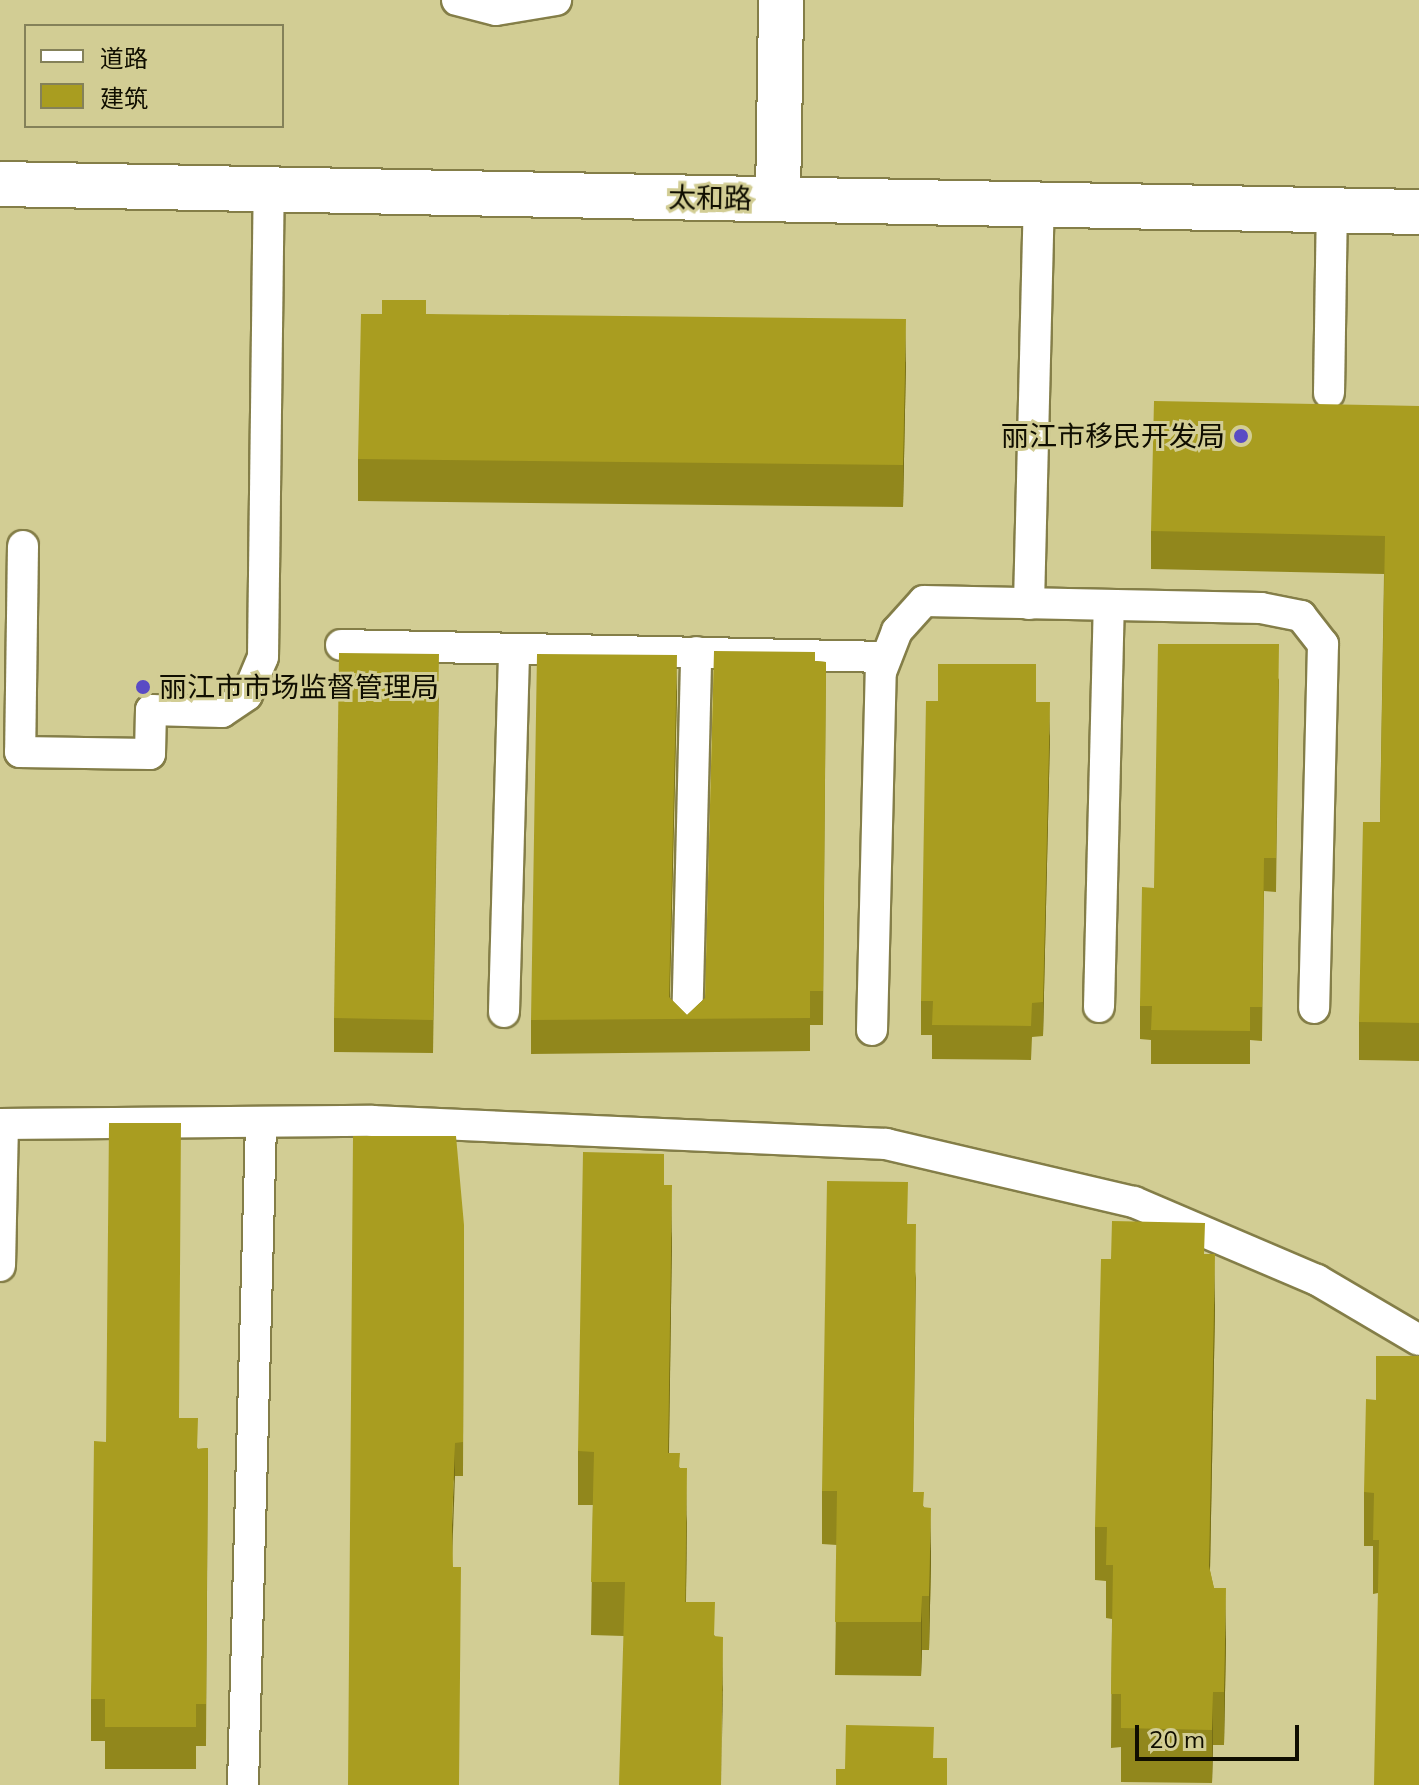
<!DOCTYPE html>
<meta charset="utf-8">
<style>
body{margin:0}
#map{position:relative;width:1419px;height:1785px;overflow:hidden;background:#d2cd94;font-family:Mulish,"Noto Sans SC",sans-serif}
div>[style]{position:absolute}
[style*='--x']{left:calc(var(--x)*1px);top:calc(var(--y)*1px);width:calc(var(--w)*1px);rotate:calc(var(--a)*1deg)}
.roads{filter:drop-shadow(2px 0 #847e48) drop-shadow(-2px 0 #847e48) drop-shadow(0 2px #847e48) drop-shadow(0 -2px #847e48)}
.lane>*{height:30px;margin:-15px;padding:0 15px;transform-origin:15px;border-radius:15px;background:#fff}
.street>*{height:44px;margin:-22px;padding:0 22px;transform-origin:22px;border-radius:22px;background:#fff}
.secondary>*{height:44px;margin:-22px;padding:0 22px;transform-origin:22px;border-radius:22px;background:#fff}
.wall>*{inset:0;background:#91871c}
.shaded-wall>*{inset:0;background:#766e16}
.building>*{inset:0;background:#a99d20}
.dots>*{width:22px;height:22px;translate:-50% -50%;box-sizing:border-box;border:4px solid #d2cd94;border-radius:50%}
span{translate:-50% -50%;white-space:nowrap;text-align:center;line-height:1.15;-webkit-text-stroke:6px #d2cd94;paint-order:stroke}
.street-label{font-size:28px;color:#100e00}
.poi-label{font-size:28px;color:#100e00}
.right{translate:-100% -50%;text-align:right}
.left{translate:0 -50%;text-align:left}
.legend{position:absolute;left:24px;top:24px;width:260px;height:104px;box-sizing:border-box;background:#d2cd94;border:2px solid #848159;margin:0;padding:10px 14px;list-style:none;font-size:24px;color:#100e00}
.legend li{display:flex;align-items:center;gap:16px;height:40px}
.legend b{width:40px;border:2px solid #848159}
.scale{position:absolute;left:1135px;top:1725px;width:164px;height:36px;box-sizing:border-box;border:4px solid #100e00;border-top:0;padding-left:10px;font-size:24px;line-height:28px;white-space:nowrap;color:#100e00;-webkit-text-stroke:6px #d2cd94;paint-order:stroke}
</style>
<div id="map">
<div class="roads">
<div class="lane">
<i style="--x:457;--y:0;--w:40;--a:14.4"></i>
<i style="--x:496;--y:10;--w:61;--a:-9.5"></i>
<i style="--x:1329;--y:393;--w:183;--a:-89.1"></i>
<i style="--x:23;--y:546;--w:206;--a:90.8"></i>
<i style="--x:20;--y:752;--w:130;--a:0.9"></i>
<i style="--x:150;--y:754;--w:44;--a:-88.7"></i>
<i style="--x:151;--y:710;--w:71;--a:1.6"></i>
<i style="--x:222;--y:712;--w:30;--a:-34"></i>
<i style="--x:247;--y:695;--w:41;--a:-67.2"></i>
<i style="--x:263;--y:657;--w:468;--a:-89.3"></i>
<i style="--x:1029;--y:604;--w:400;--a:-88.6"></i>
<i style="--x:341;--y:645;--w:545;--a:1.26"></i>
<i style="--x:1099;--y:1007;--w:402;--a:-88.6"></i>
<i style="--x:504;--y:1012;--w:363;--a:-88.4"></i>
<i style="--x:872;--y:1030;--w:358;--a:-88.6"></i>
<i style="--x:881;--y:672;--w:44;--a:-68.7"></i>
<i style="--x:897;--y:631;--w:40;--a:-48"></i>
<i style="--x:924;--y:601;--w:337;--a:1.2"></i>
<i style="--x:1261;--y:608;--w:41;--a:11.3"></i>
<i style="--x:1301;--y:616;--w:36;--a:52"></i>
<i style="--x:1323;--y:644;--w:364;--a:91.4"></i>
<i style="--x:687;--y:1031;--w:379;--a:-88.6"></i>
<i style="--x:0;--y:1124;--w:372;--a:-0.5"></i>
<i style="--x:372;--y:1121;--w:515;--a:2.56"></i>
<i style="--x:886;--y:1144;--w:255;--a:13.2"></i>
<i style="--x:1134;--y:1202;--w:199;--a:23.1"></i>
<i style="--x:1317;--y:1280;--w:118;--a:30.5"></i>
<i style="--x:0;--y:1266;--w:142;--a:-88.8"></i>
<i style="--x:243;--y:1785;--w:663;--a:-88.44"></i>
</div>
<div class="street">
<i style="--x:778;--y:199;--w:199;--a:-89.1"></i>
</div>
<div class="secondary">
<i style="--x:0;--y:184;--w:1419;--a:1.13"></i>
</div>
</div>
<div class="wall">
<i style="clip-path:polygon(426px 314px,906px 362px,903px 507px,358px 501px,358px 459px)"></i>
<i style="clip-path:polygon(1419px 406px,1419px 1061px,1359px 1060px,1359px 1022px,1380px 822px,1384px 574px,1151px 569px,1151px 531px)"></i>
<i style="clip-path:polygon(815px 661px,826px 662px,823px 1025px,810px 1025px,810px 1051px,531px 1054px,531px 1020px,677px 689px,670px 998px,687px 1015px,705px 998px)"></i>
<i style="clip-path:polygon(1279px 678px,1276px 892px,1264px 891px,1262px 1041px,1250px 1040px,1250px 1064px,1151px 1064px,1151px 1040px,1140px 1039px,1140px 1006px,1154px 888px)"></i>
<i style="clip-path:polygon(439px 688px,433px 1053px,334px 1052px,334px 1018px)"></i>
<i style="clip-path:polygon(1036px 702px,1050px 736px,1043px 1036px,1032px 1037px,1031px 1060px,932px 1059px,932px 1035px,921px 1035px,921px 1001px)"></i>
<i style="clip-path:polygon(664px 1185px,672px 1238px,669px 1453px,680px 1468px,687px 1522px,686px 1602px,715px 1636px,723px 1691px,624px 1636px,591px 1635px,593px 1505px,578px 1505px,578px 1451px)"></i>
<i style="clip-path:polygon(908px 1224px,916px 1278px,913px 1492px,924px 1507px,931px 1562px,929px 1650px,922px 1650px,921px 1676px,835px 1675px,837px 1545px,822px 1544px,822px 1491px)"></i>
<i style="clip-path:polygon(464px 1225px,463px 1476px,455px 1476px,348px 1785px)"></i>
<i style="clip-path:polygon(1205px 1254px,1215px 1308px,1210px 1571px,1226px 1642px,1224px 1745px,1213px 1745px,1212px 1783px,1121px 1782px,1121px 1747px,1111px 1748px,1112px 1619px,1106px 1618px,1106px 1581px,1095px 1580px,1095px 1527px)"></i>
<i style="clip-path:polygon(1419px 1356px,1378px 1593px,1373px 1594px,1373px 1546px,1364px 1546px,1364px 1492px)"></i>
<i style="clip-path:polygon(179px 1418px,198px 1449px,208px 1448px,206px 1746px,196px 1746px,196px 1769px,105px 1769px,105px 1741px,91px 1741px,91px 1699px,106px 1442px)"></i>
</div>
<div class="shaded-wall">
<i style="clip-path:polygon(906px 319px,906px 362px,903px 507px,903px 465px)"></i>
<i style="clip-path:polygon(677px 655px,677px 689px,669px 1019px,669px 997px)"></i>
<i style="clip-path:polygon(1050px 702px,1050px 736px,1043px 1036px,1043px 1002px)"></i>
<i style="clip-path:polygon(672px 1185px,672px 1238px,668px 1507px,668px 1453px)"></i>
<i style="clip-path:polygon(1215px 1254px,1215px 1308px,1209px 1620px,1209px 1566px)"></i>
<i style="clip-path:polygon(455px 1443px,455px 1476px,452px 1559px,452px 1525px)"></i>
<i style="clip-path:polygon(687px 1468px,687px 1522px,685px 1656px)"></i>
<i style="clip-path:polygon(931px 1508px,931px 1562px,929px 1650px,929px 1596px)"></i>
<i style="clip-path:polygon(1226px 1588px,1226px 1642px,1224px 1745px,1224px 1692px)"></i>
<i style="clip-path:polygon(922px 1596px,922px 1650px,921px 1676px,921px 1622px)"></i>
<i style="clip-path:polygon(723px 1637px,723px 1691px,721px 1785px)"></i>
<i style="clip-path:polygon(1213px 1692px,1213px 1745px,1212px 1783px,1212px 1730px)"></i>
</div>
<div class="building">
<i style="clip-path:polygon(382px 300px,426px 300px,426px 314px,906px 319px,903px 465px,358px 459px,361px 314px,382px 314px)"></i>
<i style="clip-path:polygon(1154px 401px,1419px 406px,1419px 1023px,1359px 1022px,1363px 822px,1380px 822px,1385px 536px,1151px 531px)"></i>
<i style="clip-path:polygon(1158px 644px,1279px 644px,1276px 858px,1264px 858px,1262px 1007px,1250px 1007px,1250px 1031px,1151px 1030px,1152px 1006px,1140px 1006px,1142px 887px,1154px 888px)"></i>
<i style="clip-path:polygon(714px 651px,815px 652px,815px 661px,826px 662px,823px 991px,810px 991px,810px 1018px,531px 1020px,537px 654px,677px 655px,669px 997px,687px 1015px,705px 998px)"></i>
<i style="clip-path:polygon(339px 653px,439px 654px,433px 1020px,334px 1018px)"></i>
<i style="clip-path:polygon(938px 664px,1036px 664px,1036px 702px,1050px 702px,1043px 1002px,1032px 1003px,1031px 1026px,932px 1025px,933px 1001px,921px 1001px,926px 701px,938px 701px)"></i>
<i style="clip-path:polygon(109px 1123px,181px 1123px,179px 1418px,198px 1418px,197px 1449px,208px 1448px,206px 1704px,196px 1704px,196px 1727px,105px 1727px,105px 1699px,91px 1699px,94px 1441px,106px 1442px)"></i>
<i style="clip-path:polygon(353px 1136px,456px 1136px,464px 1225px,463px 1442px,455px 1443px,452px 1525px,453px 1567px,461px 1567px,459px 1785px,348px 1785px)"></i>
<i style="clip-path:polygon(583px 1152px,664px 1154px,664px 1185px,672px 1185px,668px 1453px,680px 1453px,679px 1468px,687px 1468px,685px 1602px,715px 1602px,714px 1636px,723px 1637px,721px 1785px,619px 1785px,625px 1582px,591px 1582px,594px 1452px,578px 1451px)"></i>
<i style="clip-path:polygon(827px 1181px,908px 1182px,907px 1224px,916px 1224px,913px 1492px,924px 1492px,923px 1507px,931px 1508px,929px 1596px,922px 1596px,921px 1622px,835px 1622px,837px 1491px,822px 1491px)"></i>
<i style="clip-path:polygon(1112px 1221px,1205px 1223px,1204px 1254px,1215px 1254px,1209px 1566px,1214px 1588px,1226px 1588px,1224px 1692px,1213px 1692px,1212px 1730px,1121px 1728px,1121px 1694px,1111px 1694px,1113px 1565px,1106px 1565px,1107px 1527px,1095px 1527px,1101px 1259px,1111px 1259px)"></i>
<i style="clip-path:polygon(1376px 1356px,1419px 1356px,1419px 1785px,1374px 1785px,1379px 1540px,1373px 1540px,1374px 1493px,1364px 1492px,1366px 1399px,1376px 1400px)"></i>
<i style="clip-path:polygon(846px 1725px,934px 1727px,933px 1758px,947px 1758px,947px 1785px,836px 1785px,836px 1769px,845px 1769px)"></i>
</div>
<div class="dots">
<i style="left:1241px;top:436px;background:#5a4bc4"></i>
<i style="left:143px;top:687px;background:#5a4bc4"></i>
</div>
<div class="street-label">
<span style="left:710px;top:198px;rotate:1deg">太和路</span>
</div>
<div class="poi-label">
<span class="right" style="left:1225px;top:436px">丽江市移民开发局</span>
<span class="left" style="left:159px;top:687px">丽江市市场监督管理局</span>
</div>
<ul class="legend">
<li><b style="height:10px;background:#fff"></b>道路</li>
<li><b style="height:22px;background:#a99d20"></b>建筑</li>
</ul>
<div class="scale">20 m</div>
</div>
